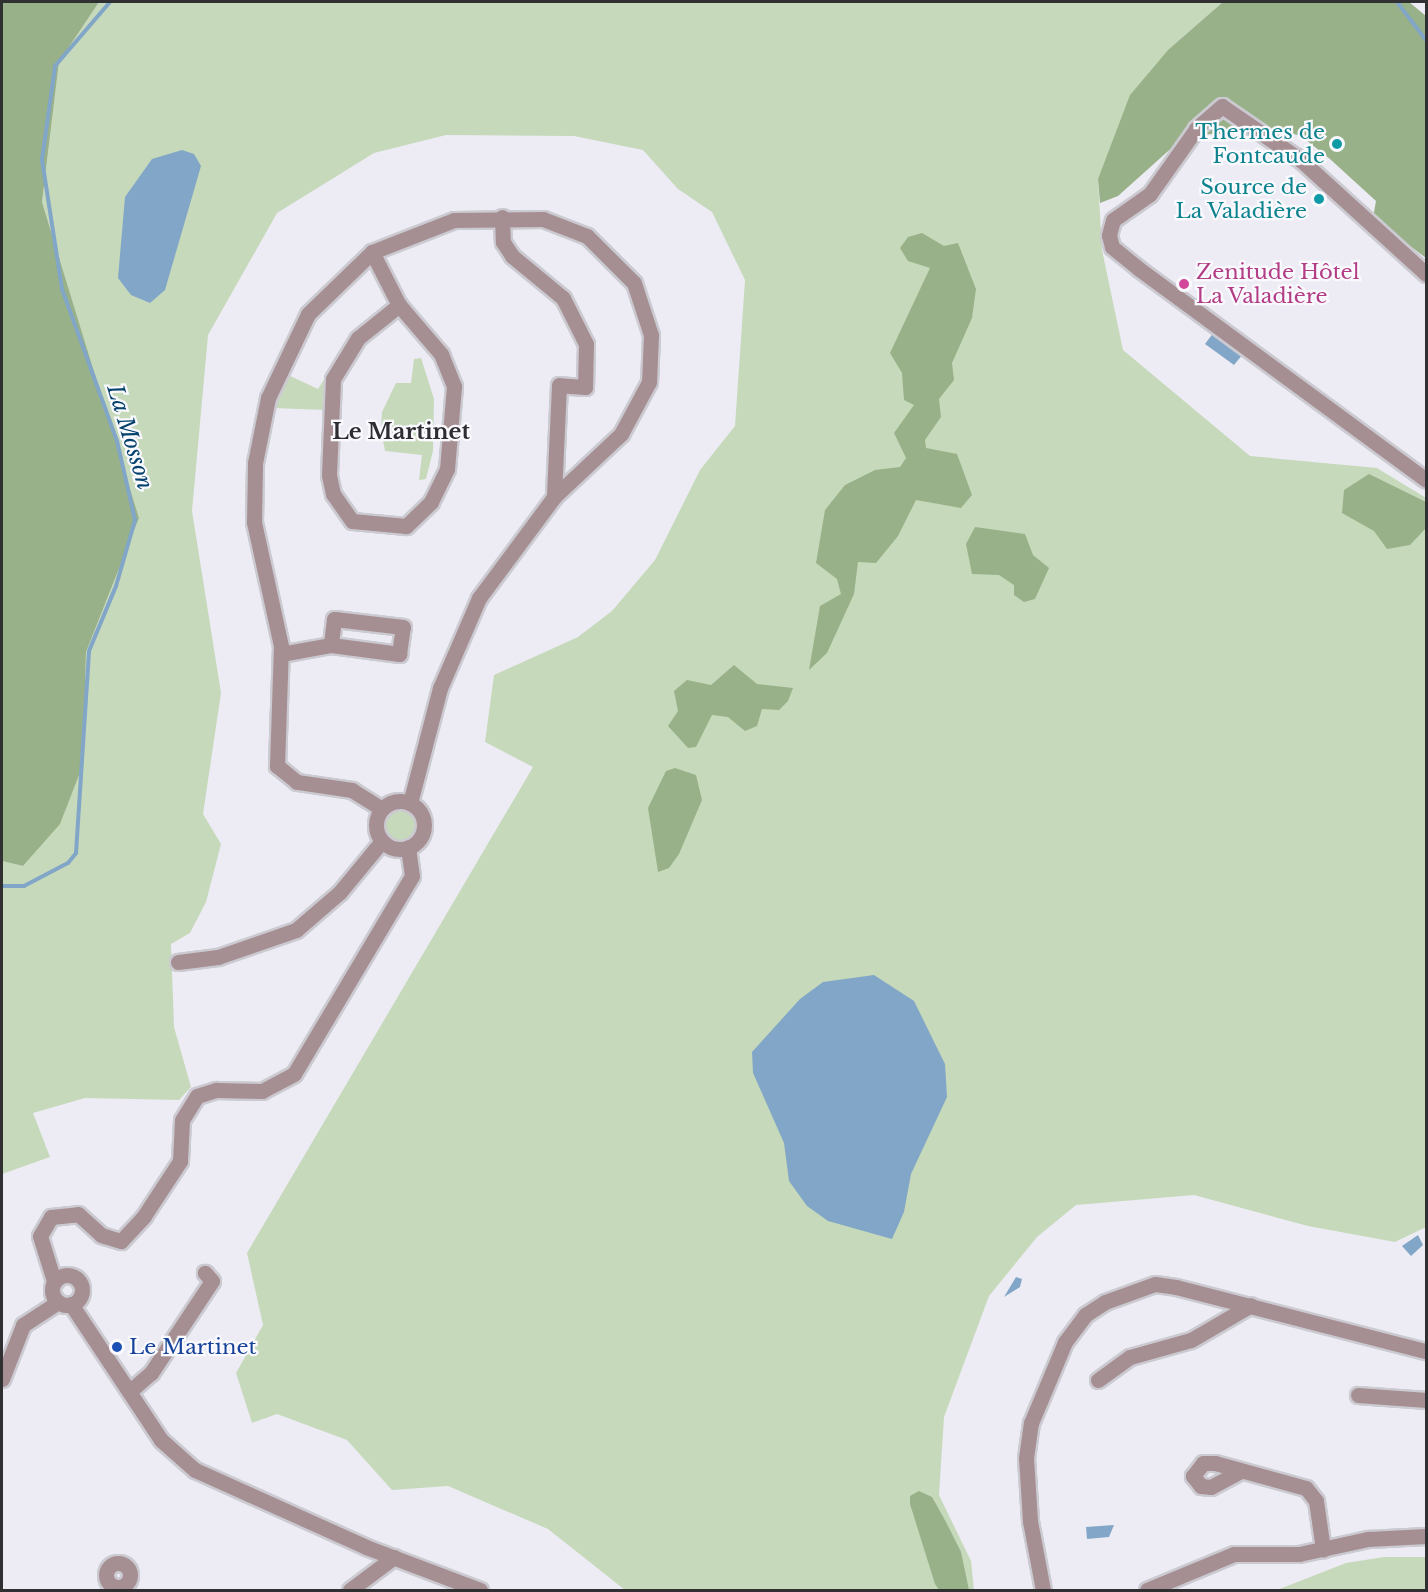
<!DOCTYPE html>
<meta charset="utf-8">
<style>
body{margin:0}
#map{position:relative;width:1428px;height:1592px;overflow:hidden;background:#edecf4;font-family:"Libre Baskerville",serif}
div>[style]{position:absolute}
[style*='--x']{left:calc(var(--x)*1px);top:calc(var(--y)*1px);width:calc(var(--w)*1px);rotate:calc(var(--a)*1deg)}
.green>*{inset:0;background:#c6d9bb}
.round{border-radius:50%}
.forest>*{inset:0;background:#98b188}
.water>*{inset:0;background:#82a6c7}
.stream>*{height:4px;margin:-2px;padding:0 2px;transform-origin:2px;border-radius:2px;background:#82a6c7}
.roads{filter:drop-shadow(2px 0 #cbcad1) drop-shadow(-2px 0 #cbcad1) drop-shadow(0 2px #cbcad1) drop-shadow(0 -2px #cbcad1)}
.minor>*{height:15px;margin:-7.5px;padding:0 7.5px;transform-origin:7.5px;border-radius:7.5px;background:#a68f93}
.minor>.ring{margin:-7.5px;padding:0;box-sizing:content-box;background:none;border:15px solid #a68f93;border-radius:50%}
.dots>*{width:16px;height:16px;translate:-50% -50%;box-sizing:border-box;border:3px solid #fafafe;border-radius:50%}
span{translate:-50% -50%;white-space:nowrap;text-align:center;line-height:1.15;-webkit-text-stroke:4.5px #fafafe;paint-order:stroke}
.culture-label{font-size:21px;color:#0d838f}
.right{translate:-100% -50%;text-align:right}
.hotel-label{font-size:21px;color:#b23c85}
.left{translate:0 -50%;text-align:left}
.transit-label{font-size:21px;color:#164399}
.neighbourhood-label{font-size:22px;color:#2d2d32;font-weight:700}
.water-label{font-size:22px;color:#05436e;font-style:italic}
.frame{position:absolute;inset:0;border:3px solid #303033;pointer-events:none}
</style>
<div id="map">
<div class="green">
<i style="clip-path:polygon(99px 2px,1223px 2px,1169px 49px,1098px 179px,1102px 250px,1123px 350px,1250px 456px,1377px 468px,1426px 498px,1426px 1227px,1395px 1242px,1308px 1226px,1194px 1195px,1076px 1205px,1037px 1237px,989px 1296px,944px 1417px,939px 1495px,971px 1561px,974px 1590px,625px 1590px,548px 1529px,448px 1486px,392px 1490px,347px 1440px,277px 1414px,252px 1423px,236px 1373px,263px 1325px,247px 1253px,533px 767px,485px 742px,494px 675px,578px 637px,612px 611px,655px 560px,700px 470px,735px 426px,745px 280px,712px 212px,678px 189px,643px 150px,574px 136px,446px 135px,374px 153px,277px 213px,208px 335px,192px 511px,221px 693px,203px 814px,221px 844px,206px 902px,190px 933px,171px 944px,174px 1027px,191px 1087px,179px 1100px,85px 1098px,33px 1113px,50px 1157px,2px 1174px,2px 861px,23px 866px,60px 823px,83px 765px,86px 652px,139px 518px,42px 202px,59px 62px)"></i>
<i style="clip-path:polygon(421px 358px,434px 399px,433px 451px,426px 479px,419px 480px,422px 455px,385px 451px,381px 429px,382px 412px,396px 383px,411px 383px,414px 359px)"></i>
<i style="clip-path:polygon(288px 375px,318px 389px,327px 375px,326px 410px,273px 408px)"></i>
<i class="round" style="left:383px;top:808px;width:34px;height:34px"></i>
<i style="clip-path:polygon(1384px 1557px,1426px 1557px,1426px 1590px,1277px 1590px,1346px 1563px)"></i>
</div>
<div class="forest">
<i style="clip-path:polygon(2px 2px,99px 2px,59px 62px,42px 202px,139px 518px,86px 652px,83px 765px,60px 824px,23px 866px,2px 861px)"></i>
<i style="clip-path:polygon(1223px 2px,1409px 2px,1426px 16px,1426px 258px,1373px 218px,1376px 201px,1330px 159px,1301px 136px,1279px 130px,1197px 135px,1176px 144px,1118px 196px,1100px 203px,1098px 179px,1130px 95px,1169px 49px)"></i>
<i style="clip-path:polygon(922px 233px,944px 246px,958px 243px,976px 289px,972px 318px,952px 363px,954px 380px,939px 399px,941px 417px,925px 440px,926px 448px,957px 454px,972px 495px,961px 508px,916px 500px,898px 536px,876px 563px,858px 562px,854px 594px,827px 653px,809px 670px,820px 606px,841px 594px,837px 579px,816px 563px,825px 510px,845px 485px,875px 470px,900px 467px,906px 458px,894px 433px,914px 405px,904px 400px,902px 373px,890px 353px,930px 268px,908px 261px,900px 248px,908px 237px)"></i>
<i style="clip-path:polygon(1369px 474px,1426px 502px,1426px 528px,1410px 545px,1387px 549px,1374px 531px,1342px 513px,1344px 490px)"></i>
<i style="clip-path:polygon(975px 527px,1025px 534px,1033px 555px,1049px 568px,1035px 599px,1024px 602px,1014px 595px,1014px 585px,999px 575px,972px 574px,966px 544px)"></i>
<i style="clip-path:polygon(734px 665px,757px 684px,793px 688px,788px 701px,779px 710px,762px 709px,757px 726px,745px 731px,728px 717px,712px 715px,696px 747px,688px 748px,668px 726px,678px 711px,674px 691px,687px 680px,711px 685px)"></i>
<i style="clip-path:polygon(675px 768px,696px 775px,702px 800px,679px 854px,669px 868px,658px 872px,648px 808px,666px 771px)"></i>
<i style="clip-path:polygon(919px 1491px,932px 1497px,946px 1522px,961px 1552px,969px 1590px,939px 1590px,935px 1584px,910px 1504px,910px 1496px)"></i>
</div>
<div class="water">
<i style="clip-path:polygon(182px 150px,194px 154px,201px 166px,165px 290px,150px 303px,131px 295px,118px 278px,125px 197px,152px 159px)"></i>
<i style="clip-path:polygon(1214px 332px,1243px 354px,1234px 365px,1205px 344px)"></i>
<i style="clip-path:polygon(874px 975px,914px 1001px,945px 1064px,947px 1097px,911px 1174px,904px 1212px,892px 1239px,828px 1221px,807px 1206px,789px 1181px,784px 1143px,753px 1073px,752px 1052px,800px 999px,823px 982px)"></i>
<i style="clip-path:polygon(1418px 1235px,1423px 1245px,1411px 1256px,1402px 1246px)"></i>
<i style="clip-path:polygon(1016px 1277px,1022px 1279px,1020px 1287px,1004px 1297px)"></i>
<i style="clip-path:polygon(1114px 1525px,1109px 1537px,1087px 1539px,1086px 1527px)"></i>
</div>
<div class="stream">
<i style="--x:1397;--y:2;--w:48;--a:52.7"></i>
<i style="--x:2;--y:886;--w:22;--a:0"></i>
<i style="--x:24;--y:886;--w:50;--a:-27.6"></i>
<i style="--x:68;--y:863;--w:13;--a:-51"></i>
<i style="--x:76;--y:853;--w:202;--a:-86.3"></i>
<i style="--x:89;--y:651;--w:70;--a:-67.4"></i>
<i style="--x:116;--y:586;--w:69;--a:-73.9"></i>
<i style="--x:135;--y:520;--w:81;--a:-102.8"></i>
<i style="--x:117;--y:441;--w:162;--a:-109.9"></i>
<i style="--x:62;--y:289;--w:131;--a:-98.8"></i>
<i style="--x:42;--y:160;--w:95;--a:-82.1"></i>
<i style="--x:55;--y:66;--w:84;--a:-49.3"></i>
</div>
<div class="roads">
<div class="minor">
<i style="--x:502;--y:217;--w:25;--a:88"></i>
<i style="--x:503;--y:242;--w:17;--a:57"></i>
<i style="--x:512;--y:256;--w:66;--a:39.5"></i>
<i style="--x:563;--y:298;--w:51;--a:63.4"></i>
<i style="--x:586;--y:344;--w:43;--a:91.3"></i>
<i style="--x:585;--y:387;--w:26;--a:-176"></i>
<i style="--x:559;--y:385;--w:112;--a:92.6"></i>
<i style="--x:372;--y:252;--w:59;--a:63"></i>
<i style="--x:399;--y:305;--w:65;--a:49.4"></i>
<i style="--x:441;--y:354;--w:35;--a:68"></i>
<i style="--x:454;--y:386;--w:83;--a:94.8"></i>
<i style="--x:447;--y:469;--w:37;--a:116"></i>
<i style="--x:431;--y:502;--w:35;--a:136"></i>
<i style="--x:406;--y:526;--w:54;--a:-174.7"></i>
<i style="--x:352;--y:521;--w:33;--a:-125"></i>
<i style="--x:333;--y:494;--w:19;--a:-102"></i>
<i style="--x:329;--y:475;--w:96;--a:-87.6"></i>
<i style="--x:333;--y:379;--w:48;--a:-58.6"></i>
<i style="--x:358;--y:338;--w:53;--a:-38.8"></i>
<i style="--x:1426;--y:274;--w:168;--a:-137.7"></i>
<i style="--x:1302;--y:161;--w:97;--a:-145.5"></i>
<i style="--x:1222;--y:106;--w:35;--a:139"></i>
<i style="--x:1196;--y:129;--w:80;--a:125.3"></i>
<i style="--x:1150;--y:194;--w:45;--a:144.9"></i>
<i style="--x:1113;--y:220;--w:16;--a:105"></i>
<i style="--x:1109;--y:235;--w:12;--a:76"></i>
<i style="--x:1112;--y:247;--w:35;--a:39"></i>
<i style="--x:1139;--y:269;--w:356;--a:36.3"></i>
<i style="--x:281;--y:654;--w:51;--a:-10.2"></i>
<i style="--x:331;--y:645;--w:69;--a:7.5"></i>
<i style="--x:399;--y:654;--w:27;--a:-82"></i>
<i style="--x:403;--y:627;--w:69;--a:-173.4"></i>
<i style="--x:334;--y:619;--w:26;--a:97"></i>
<i class="ring" style="left:376px;top:801px;width:33px;height:33px"></i>
<i style="--x:382;--y:809;--w:36;--a:-148"></i>
<i style="--x:352;--y:790;--w:56;--a:-171.7"></i>
<i style="--x:297;--y:782;--w:26;--a:-141"></i>
<i style="--x:277;--y:766;--w:120;--a:-88.1"></i>
<i style="--x:281;--y:646;--w:127;--a:-102.3"></i>
<i style="--x:254;--y:522;--w:59;--a:-89"></i>
<i style="--x:255;--y:463;--w:66;--a:-78.7"></i>
<i style="--x:268;--y:398;--w:93;--a:-64.5"></i>
<i style="--x:308;--y:314;--w:89;--a:-44.1"></i>
<i style="--x:372;--y:252;--w:88;--a:-21.3"></i>
<i style="--x:454;--y:220;--w:89;--a:-0.6"></i>
<i style="--x:543;--y:219;--w:47;--a:21.1"></i>
<i style="--x:587;--y:236;--w:66;--a:45"></i>
<i style="--x:634;--y:283;--w:55;--a:71.9"></i>
<i style="--x:651;--y:335;--w:47;--a:92.4"></i>
<i style="--x:649;--y:382;--w:59;--a:118.3"></i>
<i style="--x:621;--y:434;--w:92;--a:136.8"></i>
<i style="--x:554;--y:497;--w:126;--a:126.6"></i>
<i style="--x:479;--y:598;--w:98;--a:113.4"></i>
<i style="--x:440;--y:688;--w:119;--a:104.6"></i>
<i style="--x:178;--y:962;--w:40;--a:-7.1"></i>
<i style="--x:218;--y:957;--w:83;--a:-19.1"></i>
<i style="--x:296;--y:930;--w:58;--a:-40.8"></i>
<i style="--x:340;--y:892;--w:66;--a:-50.5"></i>
<i class="ring" style="left:52px;top:1275px;width:15px;height:15px"></i>
<i style="--x:54;--y:1281;--w:47;--a:-107.3"></i>
<i style="--x:40;--y:1236;--w:22;--a:-60"></i>
<i style="--x:51;--y:1217;--w:27;--a:-6"></i>
<i style="--x:78;--y:1214;--w:31;--a:42"></i>
<i style="--x:101;--y:1235;--w:21;--a:17"></i>
<i style="--x:121;--y:1241;--w:34;--a:-47"></i>
<i style="--x:144;--y:1216;--w:66;--a:-56.8"></i>
<i style="--x:180;--y:1161;--w:41;--a:-87.2"></i>
<i style="--x:182;--y:1120;--w:28;--a:-58"></i>
<i style="--x:197;--y:1096;--w:20;--a:-18"></i>
<i style="--x:216;--y:1090;--w:46;--a:1.2"></i>
<i style="--x:262;--y:1091;--w:36;--a:-28"></i>
<i style="--x:294;--y:1074;--w:230;--a:-59.2"></i>
<i style="--x:412;--y:876;--w:29;--a:-98"></i>
<i style="--x:71;--y:1304;--w:163;--a:56.5"></i>
<i style="--x:161;--y:1440;--w:45;--a:41.4"></i>
<i style="--x:195;--y:1470;--w:188;--a:24.2"></i>
<i style="--x:366;--y:1547;--w:122;--a:20.7"></i>
<i style="--x:2;--y:1379;--w:58;--a:-68.7"></i>
<i style="--x:23;--y:1325;--w:42;--a:-33.3"></i>
<i style="--x:1098;--y:1380;--w:39;--a:-36"></i>
<i style="--x:1130;--y:1357;--w:63;--a:-15.6"></i>
<i style="--x:1191;--y:1340;--w:69;--a:-30.3"></i>
<i style="--x:130;--y:1391;--w:28;--a:-41"></i>
<i style="--x:151;--y:1373;--w:110;--a:-56.5"></i>
<i style="--x:212;--y:1281;--w:11;--a:-131"></i>
<i style="--x:1358;--y:1395;--w:68;--a:4.2"></i>
<i style="--x:1241;--y:1471;--w:34;--a:152"></i>
<i style="--x:1211;--y:1487;--w:10;--a:-174"></i>
<i style="--x:1201;--y:1486;--w:13;--a:-129"></i>
<i style="--x:1193;--y:1476;--w:16;--a:-52"></i>
<i style="--x:1203;--y:1463;--w:12;--a:0"></i>
<i style="--x:1215;--y:1463;--w:94;--a:15.4"></i>
<i style="--x:1306;--y:1488;--w:16;--a:52"></i>
<i style="--x:1316;--y:1501;--w:49;--a:81.7"></i>
<i class="ring" style="left:106px;top:1563px;width:9px;height:9px"></i>
<i style="--x:350;--y:1590;--w:55;--a:-36.9"></i>
<i style="--x:1043;--y:1590;--w:70;--a:-100.7"></i>
<i style="--x:1030;--y:1521;--w:63;--a:-93.6"></i>
<i style="--x:1026;--y:1458;--w:35;--a:-82"></i>
<i style="--x:1031;--y:1423;--w:88;--a:-67.2"></i>
<i style="--x:1065;--y:1342;--w:34;--a:-53"></i>
<i style="--x:1085;--y:1315;--w:24;--a:-33"></i>
<i style="--x:1105;--y:1302;--w:53;--a:-19.8"></i>
<i style="--x:1155;--y:1284;--w:21;--a:8"></i>
<i style="--x:1176;--y:1287;--w:258;--a:14.4"></i>
<i style="--x:1147;--y:1590;--w:94;--a:-22.5"></i>
<i style="--x:1234;--y:1554;--w:65;--a:0"></i>
<i style="--x:1299;--y:1554;--w:71;--a:-12.3"></i>
<i style="--x:1368;--y:1539;--w:58;--a:-3"></i>
</div>
</div>
<div class="dots">
<i style="left:1337px;top:144px;background:#0f9aa8"></i>
<i style="left:1319px;top:199px;background:#0f9aa8"></i>
<i style="left:1184px;top:284px;background:#d1479c"></i>
<i style="left:117px;top:1347px;background:#1a4fb4"></i>
</div>
<div class="culture-label">
<span class="right" style="left:1325px;top:144px">Thermes de<br>Fontcaude</span>
<span class="right" style="left:1307px;top:199px">Source de<br>La Valadière</span>
</div>
<div class="hotel-label">
<span class="left" style="left:1196px;top:284px">Zenitude Hôtel<br>La Valadière</span>
</div>
<div class="transit-label">
<span class="left" style="left:129px;top:1347px">Le Martinet</span>
</div>
<div class="neighbourhood-label">
<span style="left:401px;top:432px">Le Martinet</span>
</div>
<div class="water-label">
<span style="left:130px;top:437px;rotate:73deg">La Mosson</span>
</div>
<div class="frame"></div>
</div>
